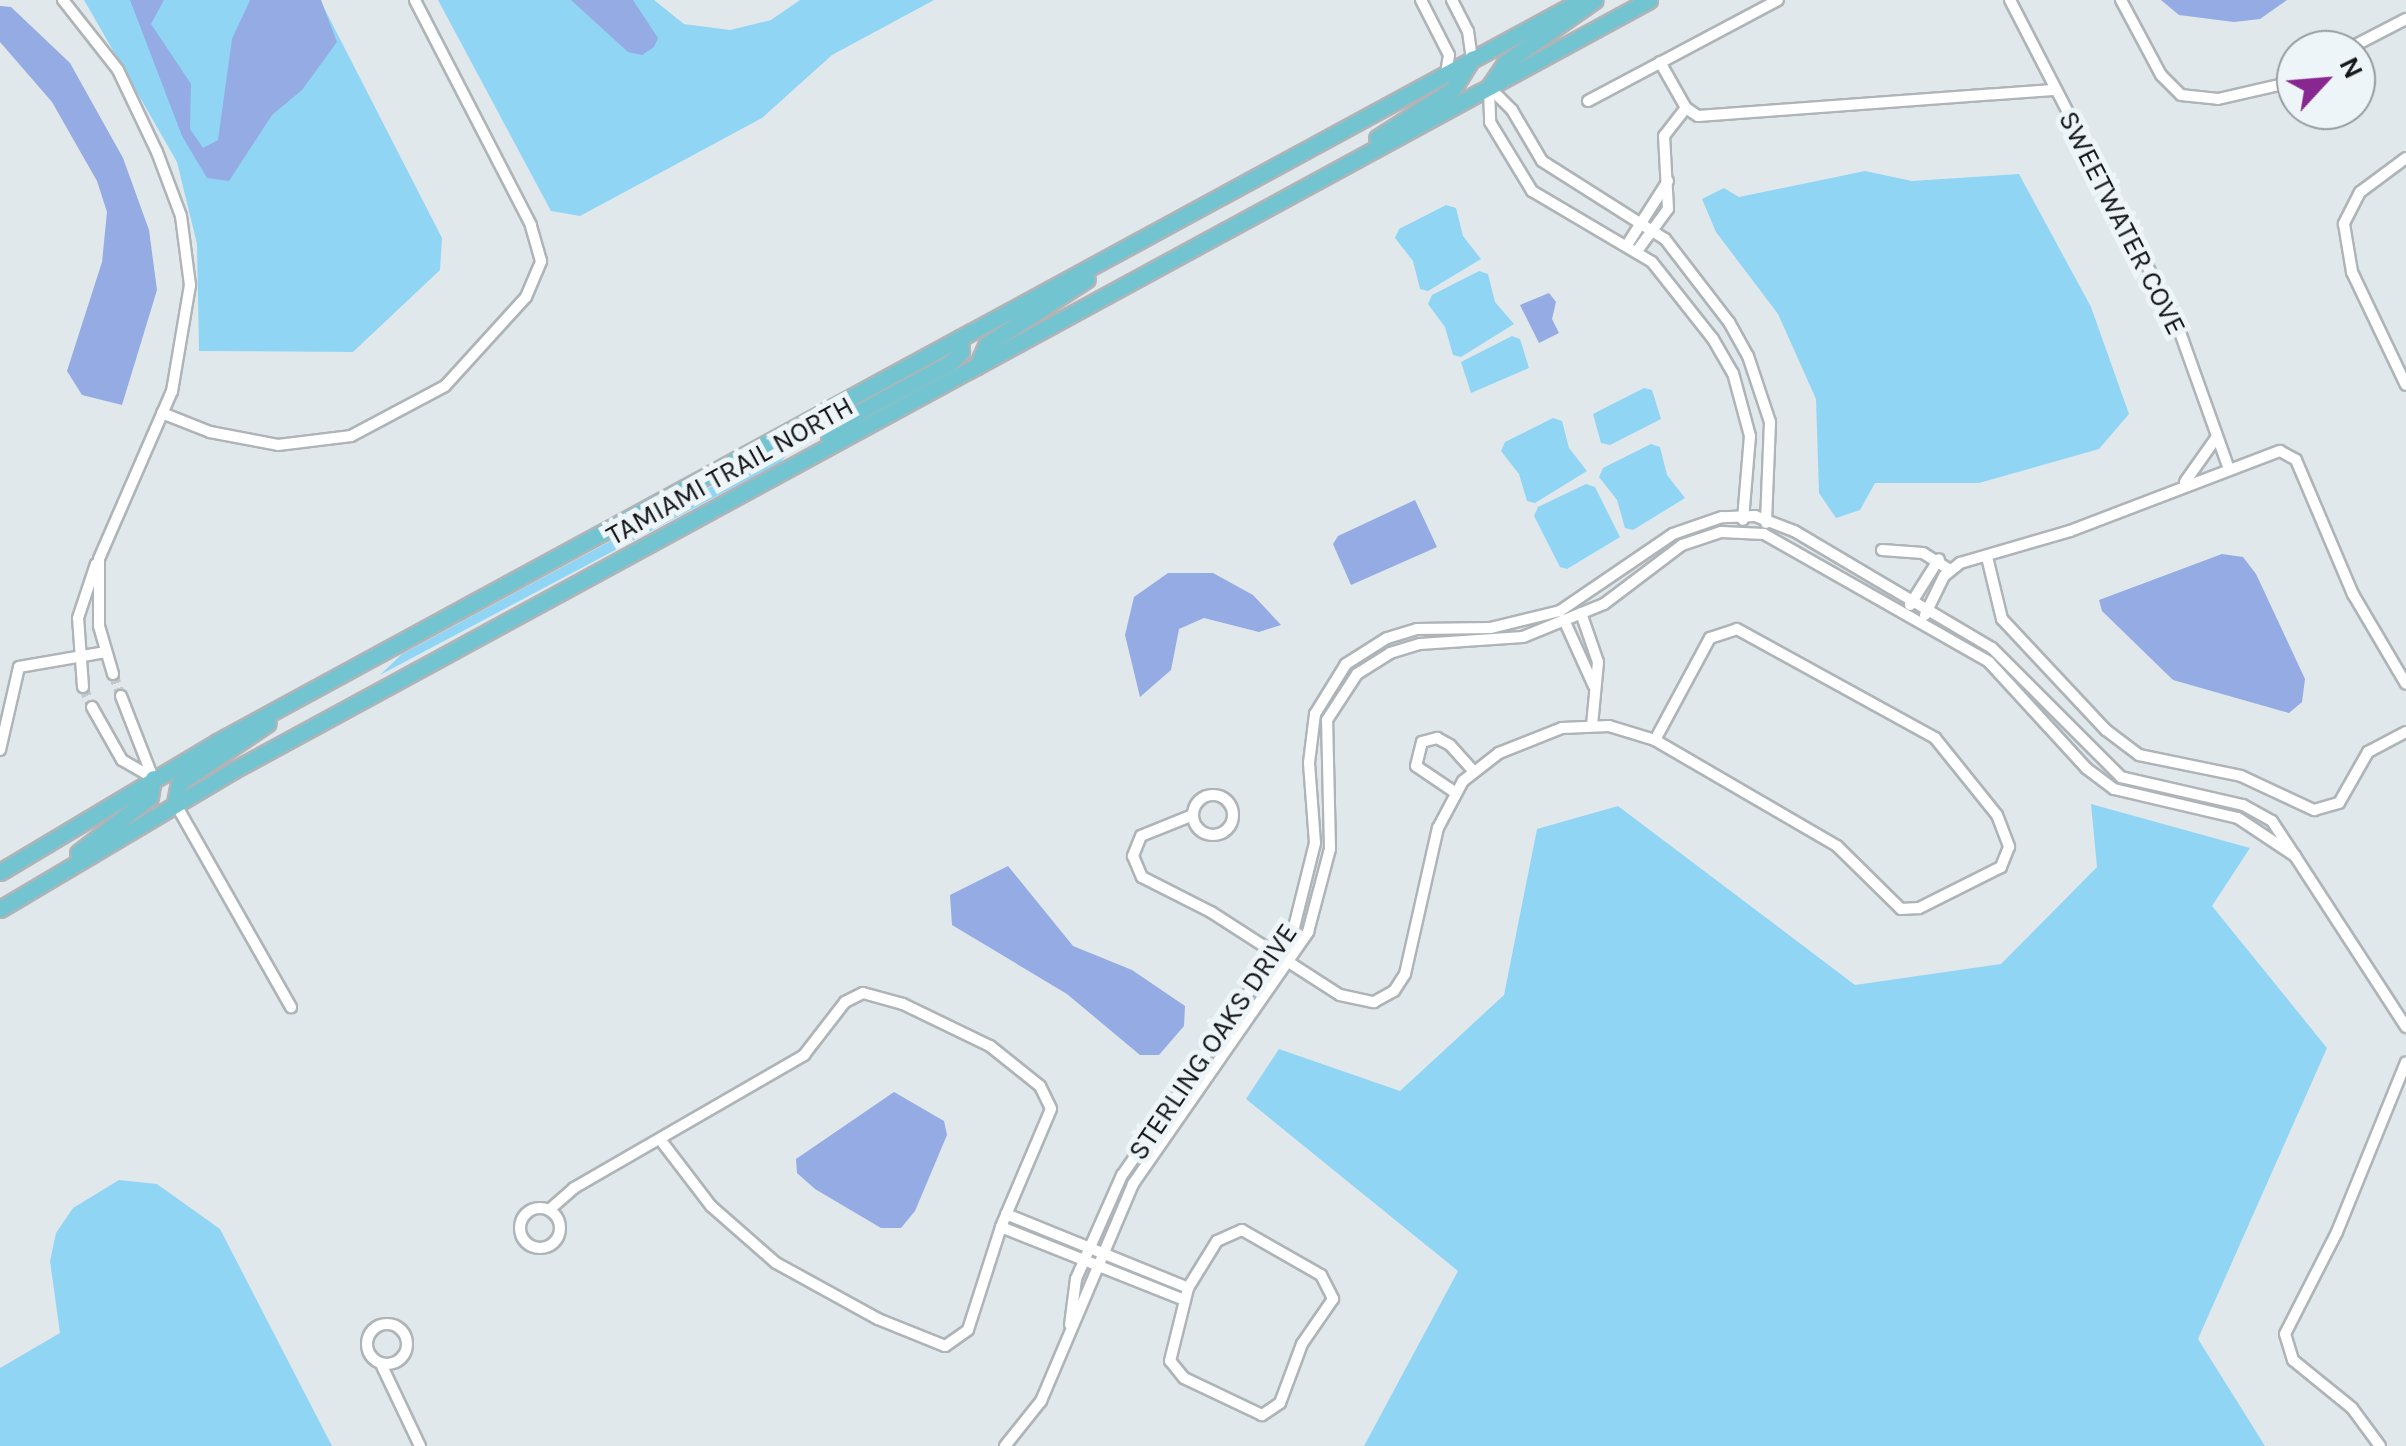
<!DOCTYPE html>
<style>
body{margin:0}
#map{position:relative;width:2406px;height:1446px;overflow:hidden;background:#e1e8eb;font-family:Karla,sans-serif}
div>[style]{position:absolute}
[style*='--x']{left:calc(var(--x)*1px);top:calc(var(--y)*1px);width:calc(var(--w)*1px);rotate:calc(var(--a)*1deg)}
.green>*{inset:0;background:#91d5f5}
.water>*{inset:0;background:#94abe4}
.street-tunnel>*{height:10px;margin-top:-5px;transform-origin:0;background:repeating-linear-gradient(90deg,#c2c8cb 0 10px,transparent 0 15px)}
.roads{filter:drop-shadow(2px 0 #aeb4b7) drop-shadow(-2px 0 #aeb4b7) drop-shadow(0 2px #aeb4b7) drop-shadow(0 -2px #aeb4b7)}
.street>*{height:10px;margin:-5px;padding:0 5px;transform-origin:5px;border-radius:5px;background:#fff}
.street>.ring{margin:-5px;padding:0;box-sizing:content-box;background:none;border:10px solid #fff;border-radius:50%}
.primary>*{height:15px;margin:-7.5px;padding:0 7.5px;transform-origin:7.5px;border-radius:7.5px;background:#72c5d0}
span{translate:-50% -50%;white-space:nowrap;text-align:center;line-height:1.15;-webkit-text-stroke:10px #eef5f8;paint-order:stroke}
.street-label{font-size:28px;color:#141617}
.north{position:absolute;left:2276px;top:30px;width:100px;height:100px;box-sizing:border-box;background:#eef5f8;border:2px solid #979c9e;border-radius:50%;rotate:64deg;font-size:28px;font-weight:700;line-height:40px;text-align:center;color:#141617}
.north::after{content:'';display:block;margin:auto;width:35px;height:45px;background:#882790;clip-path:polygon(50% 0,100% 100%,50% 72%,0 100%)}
</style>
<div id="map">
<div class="green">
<i style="clip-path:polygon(84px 0,320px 0,442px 238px,440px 270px,353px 352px,199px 351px,197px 244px,177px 162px)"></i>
<i style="clip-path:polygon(438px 0,654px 0,684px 24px,730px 30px,771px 20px,800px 0,934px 0,832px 55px,762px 118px,580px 216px,551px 211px)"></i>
<i style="clip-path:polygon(1865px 171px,1912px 181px,2019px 174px,2091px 307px,2129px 414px,2099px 449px,1979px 483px,1875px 483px,1860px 510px,1836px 518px,1819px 493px,1816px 399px,1778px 314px,1716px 232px,1702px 199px,1724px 188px,1739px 197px)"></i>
<i style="clip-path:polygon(1446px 205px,1456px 208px,1463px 236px,1481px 259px,1428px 291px,1420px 289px,1413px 261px,1395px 238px,1399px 229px)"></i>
<i style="clip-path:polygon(1479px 271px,1488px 274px,1495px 302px,1514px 324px,1461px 357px,1453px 355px,1445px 327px,1428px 304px,1432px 295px)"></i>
<i style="clip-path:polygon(1512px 336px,1520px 339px,1529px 368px,1471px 393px,1461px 362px)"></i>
<i style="clip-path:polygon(1644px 388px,1652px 390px,1661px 419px,1610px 445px,1601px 443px,1593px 414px)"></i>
<i style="clip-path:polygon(1553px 418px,1562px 421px,1569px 448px,1587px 471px,1535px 503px,1527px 501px,1519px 474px,1501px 451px,1505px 442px)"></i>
<i style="clip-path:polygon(799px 439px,781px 462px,380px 675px,402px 654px)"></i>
<i style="clip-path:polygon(1651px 444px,1660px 447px,1667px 475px,1685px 498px,1633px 530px,1625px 528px,1617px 500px,1599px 477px,1603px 468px)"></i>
<i style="clip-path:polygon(1586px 484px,1595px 487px,1620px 537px,1567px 569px,1560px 567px,1534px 516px,1538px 507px)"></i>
<i style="clip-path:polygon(2091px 804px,2250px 848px,2212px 906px,2327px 1048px,2198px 1339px,2265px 1446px,1364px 1446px,1458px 1271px,1246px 1099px,1279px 1049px,1400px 1091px,1504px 995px,1537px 829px,1618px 806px,1855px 985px,2001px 964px,2097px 867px)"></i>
<i style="clip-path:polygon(119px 1180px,157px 1184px,220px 1229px,332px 1446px,0 1446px,0 1368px,60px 1333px,50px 1261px,56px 1233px,73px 1208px)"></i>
</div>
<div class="water">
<i style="clip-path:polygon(130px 0,164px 0,151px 24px,191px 84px,190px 129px,203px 148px,218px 140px,232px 39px,250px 0,321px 0,337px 42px,302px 90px,272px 115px,229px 181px,207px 178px,182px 136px)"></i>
<i style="clip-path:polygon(571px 0,633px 0,658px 38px,654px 47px,642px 55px,628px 52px)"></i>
<i style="clip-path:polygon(2161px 0,2287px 0,2260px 19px,2234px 22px,2179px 15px)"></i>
<i style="clip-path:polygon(0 6px,11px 7px,70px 63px,123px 158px,149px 230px,157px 290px,122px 405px,82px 395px,67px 371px,102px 262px,107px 212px,97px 181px,52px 102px,0 42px)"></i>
<i style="clip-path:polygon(1549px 293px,1556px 302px,1552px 319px,1559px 333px,1539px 343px,1520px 305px)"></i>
<i style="clip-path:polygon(1415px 500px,1437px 547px,1351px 585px,1333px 544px,1338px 536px)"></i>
<i style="clip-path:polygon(2222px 554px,2243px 557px,2256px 574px,2305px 679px,2302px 702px,2289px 713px,2173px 680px,2102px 611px,2099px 600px)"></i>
<i style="clip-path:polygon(1168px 573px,1213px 573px,1253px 595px,1281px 625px,1259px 632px,1204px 618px,1179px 629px,1171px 670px,1140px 697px,1125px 635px,1134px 597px)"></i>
<i style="clip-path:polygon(1008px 866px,1073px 946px,1132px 970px,1185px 1006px,1184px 1026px,1159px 1055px,1140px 1055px,1067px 994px,952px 925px,950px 895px)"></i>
<i style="clip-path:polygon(894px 1092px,944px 1121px,947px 1135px,915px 1211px,901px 1228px,881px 1228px,815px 1189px,797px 1173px,796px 1159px)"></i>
</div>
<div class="street-tunnel">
<i style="--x:113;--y:674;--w:23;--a:70"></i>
<i style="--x:83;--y:687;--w:22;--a:66"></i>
</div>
<div class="roads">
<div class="street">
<i style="--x:63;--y:0;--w:89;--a:51.8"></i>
<i style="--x:118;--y:70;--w:91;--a:64.6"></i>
<i style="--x:157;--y:152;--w:68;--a:69.4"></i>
<i style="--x:181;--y:216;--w:70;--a:82.6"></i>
<i style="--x:190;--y:285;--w:108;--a:99.6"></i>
<i style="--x:172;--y:391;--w:183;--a:113.5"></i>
<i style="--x:99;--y:559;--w:67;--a:90"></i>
<i style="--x:99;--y:626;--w:50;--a:73.7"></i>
<i style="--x:1421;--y:0;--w:62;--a:63"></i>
<i style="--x:1449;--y:55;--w:18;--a:99"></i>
<i style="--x:1452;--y:0;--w:35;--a:63"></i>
<i style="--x:1468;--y:31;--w:28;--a:82"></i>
<i style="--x:2010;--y:0;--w:361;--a:62.7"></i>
<i style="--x:2176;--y:321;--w:157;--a:70.3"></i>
<i style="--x:2121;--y:0;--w:85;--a:61.9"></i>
<i style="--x:2161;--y:75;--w:28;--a:45"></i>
<i style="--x:2181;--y:95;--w:37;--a:6"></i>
<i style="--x:2218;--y:99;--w:80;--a:-13"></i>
<i style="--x:2346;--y:50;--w:68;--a:-27.3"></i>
<i style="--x:1660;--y:62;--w:53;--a:60.5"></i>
<i style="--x:1686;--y:108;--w:14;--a:34"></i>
<i style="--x:1698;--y:116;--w:356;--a:-4.2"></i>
<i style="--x:1489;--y:87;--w:33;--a:45"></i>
<i style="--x:1512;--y:110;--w:59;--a:59.5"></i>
<i style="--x:1542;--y:161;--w:146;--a:32.4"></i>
<i style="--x:1665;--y:239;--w:105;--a:52.4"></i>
<i style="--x:1729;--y:322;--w:39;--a:61"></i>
<i style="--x:1748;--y:356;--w:70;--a:71.6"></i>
<i style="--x:1770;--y:422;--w:101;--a:92.3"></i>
<i style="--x:1489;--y:88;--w:34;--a:88"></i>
<i style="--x:1490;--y:122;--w:81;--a:58.7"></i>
<i style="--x:1532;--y:191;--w:139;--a:30.6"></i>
<i style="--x:1652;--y:262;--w:98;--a:51.6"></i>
<i style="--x:1713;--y:339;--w:39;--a:60"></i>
<i style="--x:1733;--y:373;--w:65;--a:74.9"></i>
<i style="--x:1750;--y:436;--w:84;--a:94.8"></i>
<i style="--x:1588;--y:101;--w:215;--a:-28"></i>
<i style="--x:2406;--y:158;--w:57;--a:143.5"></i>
<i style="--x:2360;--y:192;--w:36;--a:117"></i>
<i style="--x:2344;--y:224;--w:49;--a:80.5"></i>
<i style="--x:2352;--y:272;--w:125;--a:64.5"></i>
<i style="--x:1627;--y:245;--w:76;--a:-57.4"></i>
<i style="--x:1637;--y:251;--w:52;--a:-53.6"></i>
<i style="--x:1668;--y:209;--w:73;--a:-93.1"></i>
<i style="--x:1664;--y:136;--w:36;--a:-52"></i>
<i style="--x:162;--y:413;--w:52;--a:21.6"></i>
<i style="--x:210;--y:432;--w:69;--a:10.8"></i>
<i style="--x:278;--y:445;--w:74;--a:-7"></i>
<i style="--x:351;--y:436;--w:106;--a:-28"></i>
<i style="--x:445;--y:386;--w:120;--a:-47.7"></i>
<i style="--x:526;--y:297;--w:39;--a:-67"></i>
<i style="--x:541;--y:261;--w:37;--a:-106"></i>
<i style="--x:531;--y:225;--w:253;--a:-117.3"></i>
<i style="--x:2185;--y:482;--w:54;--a:-54.8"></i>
<i style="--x:1882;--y:550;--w:41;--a:4.2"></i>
<i style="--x:1923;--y:553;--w:31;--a:32"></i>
<i style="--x:1987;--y:557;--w:64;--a:76.4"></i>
<i style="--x:2002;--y:619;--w:152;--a:46.9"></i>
<i style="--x:2106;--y:730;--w:41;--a:37.1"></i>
<i style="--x:2139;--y:755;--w:104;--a:11.6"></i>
<i style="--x:2241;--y:776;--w:81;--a:25"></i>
<i style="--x:2314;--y:810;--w:26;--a:-16"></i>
<i style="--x:2339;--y:803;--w:59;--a:-60.4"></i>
<i style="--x:2368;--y:752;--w:43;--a:-27.8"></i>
<i style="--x:1910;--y:605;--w:54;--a:-57.8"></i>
<i style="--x:1581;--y:613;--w:52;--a:70.9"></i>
<i style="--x:1598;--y:662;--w:63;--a:95.4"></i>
<i style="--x:1925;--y:615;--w:43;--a:-64"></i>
<i style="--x:1944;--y:576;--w:21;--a:-39"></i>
<i style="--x:1960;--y:563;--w:115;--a:-16.2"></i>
<i style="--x:2070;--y:531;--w:225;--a:-20.9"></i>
<i style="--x:2280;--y:451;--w:18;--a:29"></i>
<i style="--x:2296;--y:460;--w:146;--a:67"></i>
<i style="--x:2353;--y:594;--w:104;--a:59.5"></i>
<i style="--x:1564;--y:620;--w:72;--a:65.6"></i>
<i style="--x:1737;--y:629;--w:226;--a:28.8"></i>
<i style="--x:1935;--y:738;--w:99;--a:51.2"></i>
<i style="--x:1997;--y:815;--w:34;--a:69"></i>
<i style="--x:2009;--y:847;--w:22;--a:112"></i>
<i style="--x:2001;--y:867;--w:92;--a:153.4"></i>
<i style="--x:1919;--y:908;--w:18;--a:177"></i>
<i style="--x:1901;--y:909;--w:90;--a:-135.5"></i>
<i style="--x:1837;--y:846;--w:211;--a:-149.8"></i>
<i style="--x:1655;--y:740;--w:116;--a:-61.7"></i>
<i style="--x:1710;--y:638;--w:28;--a:-18"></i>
<i style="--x:83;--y:687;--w:69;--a:-94.1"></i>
<i style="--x:78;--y:618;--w:57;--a:-71.6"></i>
<i style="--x:121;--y:696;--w:88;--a:68.7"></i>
<i style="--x:92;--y:707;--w:61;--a:60.5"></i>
<i style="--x:122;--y:760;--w:36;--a:30"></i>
<i style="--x:0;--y:750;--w:85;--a:-77.1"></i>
<i style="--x:19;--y:667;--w:88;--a:-9.8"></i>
<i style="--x:1456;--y:793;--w:48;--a:-146"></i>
<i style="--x:1416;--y:766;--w:25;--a:-76"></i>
<i style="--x:1422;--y:742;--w:16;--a:-15"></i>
<i style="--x:1437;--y:738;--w:15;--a:28"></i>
<i style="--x:1450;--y:745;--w:36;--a:48"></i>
<i class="ring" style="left:1193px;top:795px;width:30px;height:30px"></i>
<i style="--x:175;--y:803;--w:235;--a:60.4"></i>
<i style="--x:1193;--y:815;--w:56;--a:158"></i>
<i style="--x:1141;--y:836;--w:22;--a:112"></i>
<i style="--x:1133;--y:856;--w:23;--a:67"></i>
<i style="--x:1142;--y:877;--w:77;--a:26.9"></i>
<i style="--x:1211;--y:912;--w:153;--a:32.8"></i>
<i style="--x:1340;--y:995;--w:35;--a:12"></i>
<i style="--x:1374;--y:1002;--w:23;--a:-29"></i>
<i style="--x:1394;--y:991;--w:20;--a:-57"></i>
<i style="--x:1405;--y:974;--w:150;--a:-77.3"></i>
<i style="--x:1438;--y:828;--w:53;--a:-62"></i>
<i style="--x:1463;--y:781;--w:46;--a:-37.9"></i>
<i style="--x:1499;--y:753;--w:68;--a:-21.6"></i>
<i style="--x:1562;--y:728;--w:47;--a:-2.4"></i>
<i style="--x:1609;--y:726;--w:48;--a:16.9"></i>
<i style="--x:2295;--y:856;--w:204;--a:57"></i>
<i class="ring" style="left:520px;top:1208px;width:30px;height:30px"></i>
<i style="--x:549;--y:1210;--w:33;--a:-41"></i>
<i style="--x:574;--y:1188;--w:266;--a:-30"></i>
<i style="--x:804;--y:1055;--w:67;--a:-52.3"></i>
<i style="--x:845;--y:1002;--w:20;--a:-27"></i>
<i style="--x:863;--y:993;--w:41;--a:15.4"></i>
<i style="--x:903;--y:1004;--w:97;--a:25.8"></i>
<i style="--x:990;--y:1046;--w:64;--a:38.7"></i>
<i style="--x:1040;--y:1086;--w:25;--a:64"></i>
<i style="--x:1051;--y:1109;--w:128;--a:113"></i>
<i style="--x:1001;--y:1227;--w:108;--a:107.8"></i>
<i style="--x:968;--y:1330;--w:28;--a:145"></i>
<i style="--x:945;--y:1346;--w:72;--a:-158.1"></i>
<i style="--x:878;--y:1319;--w:116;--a:-151.2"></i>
<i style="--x:776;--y:1263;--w:86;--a:-138.8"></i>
<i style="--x:711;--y:1206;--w:81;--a:-127.4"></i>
<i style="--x:1006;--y:1214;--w:196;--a:22.1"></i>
<i style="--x:1001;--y:1227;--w:197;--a:21.7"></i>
<i style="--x:1242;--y:1230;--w:91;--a:29.7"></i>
<i style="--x:1321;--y:1275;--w:27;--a:63"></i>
<i style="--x:1333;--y:1299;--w:55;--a:124.6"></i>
<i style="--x:1302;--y:1344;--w:63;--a:110.4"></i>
<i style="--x:1280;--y:1403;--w:22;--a:146"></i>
<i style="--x:1262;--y:1415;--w:86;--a:-154.6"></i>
<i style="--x:1184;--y:1378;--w:22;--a:-129"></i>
<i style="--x:1170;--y:1361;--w:75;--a:-76.1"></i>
<i style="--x:1188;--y:1288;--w:55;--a:-58.3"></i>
<i style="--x:1217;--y:1241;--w:27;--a:-24"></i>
<i class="ring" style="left:367px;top:1324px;width:30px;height:30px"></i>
<i style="--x:382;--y:1366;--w:89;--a:64.6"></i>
<i style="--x:1005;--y:1446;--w:58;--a:-51.3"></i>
<i style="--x:1041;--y:1401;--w:236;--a:-67"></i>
<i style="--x:1133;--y:1184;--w:307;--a:-55.2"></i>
<i style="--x:1308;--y:932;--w:86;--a:-75.2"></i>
<i style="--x:1330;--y:849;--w:129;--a:-91.3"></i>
<i style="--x:1327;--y:720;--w:55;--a:-56.9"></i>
<i style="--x:1357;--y:674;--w:39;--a:-32"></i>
<i style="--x:1390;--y:653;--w:31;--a:-17"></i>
<i style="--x:1420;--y:644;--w:103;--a:-3.9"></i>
<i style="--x:1523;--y:637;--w:87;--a:-22.2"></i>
<i style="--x:1604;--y:604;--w:98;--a:-37.1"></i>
<i style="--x:1682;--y:545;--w:41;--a:-18.4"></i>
<i style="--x:1721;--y:532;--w:43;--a:2.7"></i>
<i style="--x:1764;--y:534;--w:259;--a:29.6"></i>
<i style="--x:1989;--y:662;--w:144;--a:47.5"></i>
<i style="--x:2086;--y:768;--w:35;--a:37"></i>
<i style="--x:2114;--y:789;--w:127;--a:13.2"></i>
<i style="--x:2238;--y:818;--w:69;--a:33.7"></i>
<i style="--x:2295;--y:856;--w:42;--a:-123.3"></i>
<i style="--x:2272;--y:821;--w:33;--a:-151"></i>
<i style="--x:2243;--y:805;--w:125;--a:-167.1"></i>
<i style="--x:2121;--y:777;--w:182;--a:-135"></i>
<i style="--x:1992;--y:648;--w:230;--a:-149.4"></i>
<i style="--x:1794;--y:531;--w:42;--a:-159"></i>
<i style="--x:1755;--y:516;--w:33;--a:178"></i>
<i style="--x:1722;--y:517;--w:52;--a:160.9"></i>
<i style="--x:1673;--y:534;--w:137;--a:145.7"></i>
<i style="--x:1560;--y:611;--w:71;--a:166.2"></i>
<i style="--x:1491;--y:628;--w:74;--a:179.2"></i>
<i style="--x:1417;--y:629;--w:31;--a:163"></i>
<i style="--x:1387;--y:638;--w:49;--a:147.6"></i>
<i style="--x:1346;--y:664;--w:59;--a:121.8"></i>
<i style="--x:1315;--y:714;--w:49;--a:97"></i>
<i style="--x:1309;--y:763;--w:80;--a:85.7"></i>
<i style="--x:1315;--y:843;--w:87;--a:104"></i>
<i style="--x:1294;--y:927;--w:302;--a:124.7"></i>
<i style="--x:1122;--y:1175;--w:114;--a:113.9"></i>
<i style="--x:1076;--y:1279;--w:46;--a:97.4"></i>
<i style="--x:2380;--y:1446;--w:47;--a:-126.4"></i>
<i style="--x:2352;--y:1408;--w:76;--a:-140.9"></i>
<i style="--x:2293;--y:1360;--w:27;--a:-107"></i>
<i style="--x:2285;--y:1334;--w:114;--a:-63"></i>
<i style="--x:2337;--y:1232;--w:183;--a:-67.9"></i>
</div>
<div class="primary">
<i style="--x:1489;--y:87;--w:30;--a:-56"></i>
<i style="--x:1506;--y:62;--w:108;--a:-34.9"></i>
<i style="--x:1377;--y:138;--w:90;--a:-32.8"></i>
<i style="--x:1453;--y:89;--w:36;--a:-58"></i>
<i style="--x:977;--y:366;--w:24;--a:-66"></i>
<i style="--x:987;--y:344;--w:119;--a:-33"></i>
<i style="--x:829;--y:437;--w:39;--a:-40"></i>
<i style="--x:859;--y:412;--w:103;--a:-28.3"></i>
<i style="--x:950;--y:363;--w:16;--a:-45"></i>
<i style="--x:961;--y:352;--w:14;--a:-94"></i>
<i style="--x:175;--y:803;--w:20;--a:-79"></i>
<i style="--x:179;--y:783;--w:107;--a:-34"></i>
<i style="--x:78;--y:853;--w:91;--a:-37.9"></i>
<i style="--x:150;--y:797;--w:19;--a:-81"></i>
<i style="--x:0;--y:872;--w:253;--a:-30.9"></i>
<i style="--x:217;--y:742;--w:1554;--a:-28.53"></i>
<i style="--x:0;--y:909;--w:272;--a:-30.7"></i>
<i style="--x:234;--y:770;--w:1611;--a:-28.55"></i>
</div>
</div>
<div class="street-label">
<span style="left:2122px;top:223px;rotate:63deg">SWEETWATER COVE</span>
<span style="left:730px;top:471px;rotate:-29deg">TAMIAMI TRAIL NORTH</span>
<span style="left:1213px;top:1042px;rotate:-56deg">STERLING OAKS DRIVE</span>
</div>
<div class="north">N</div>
</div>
